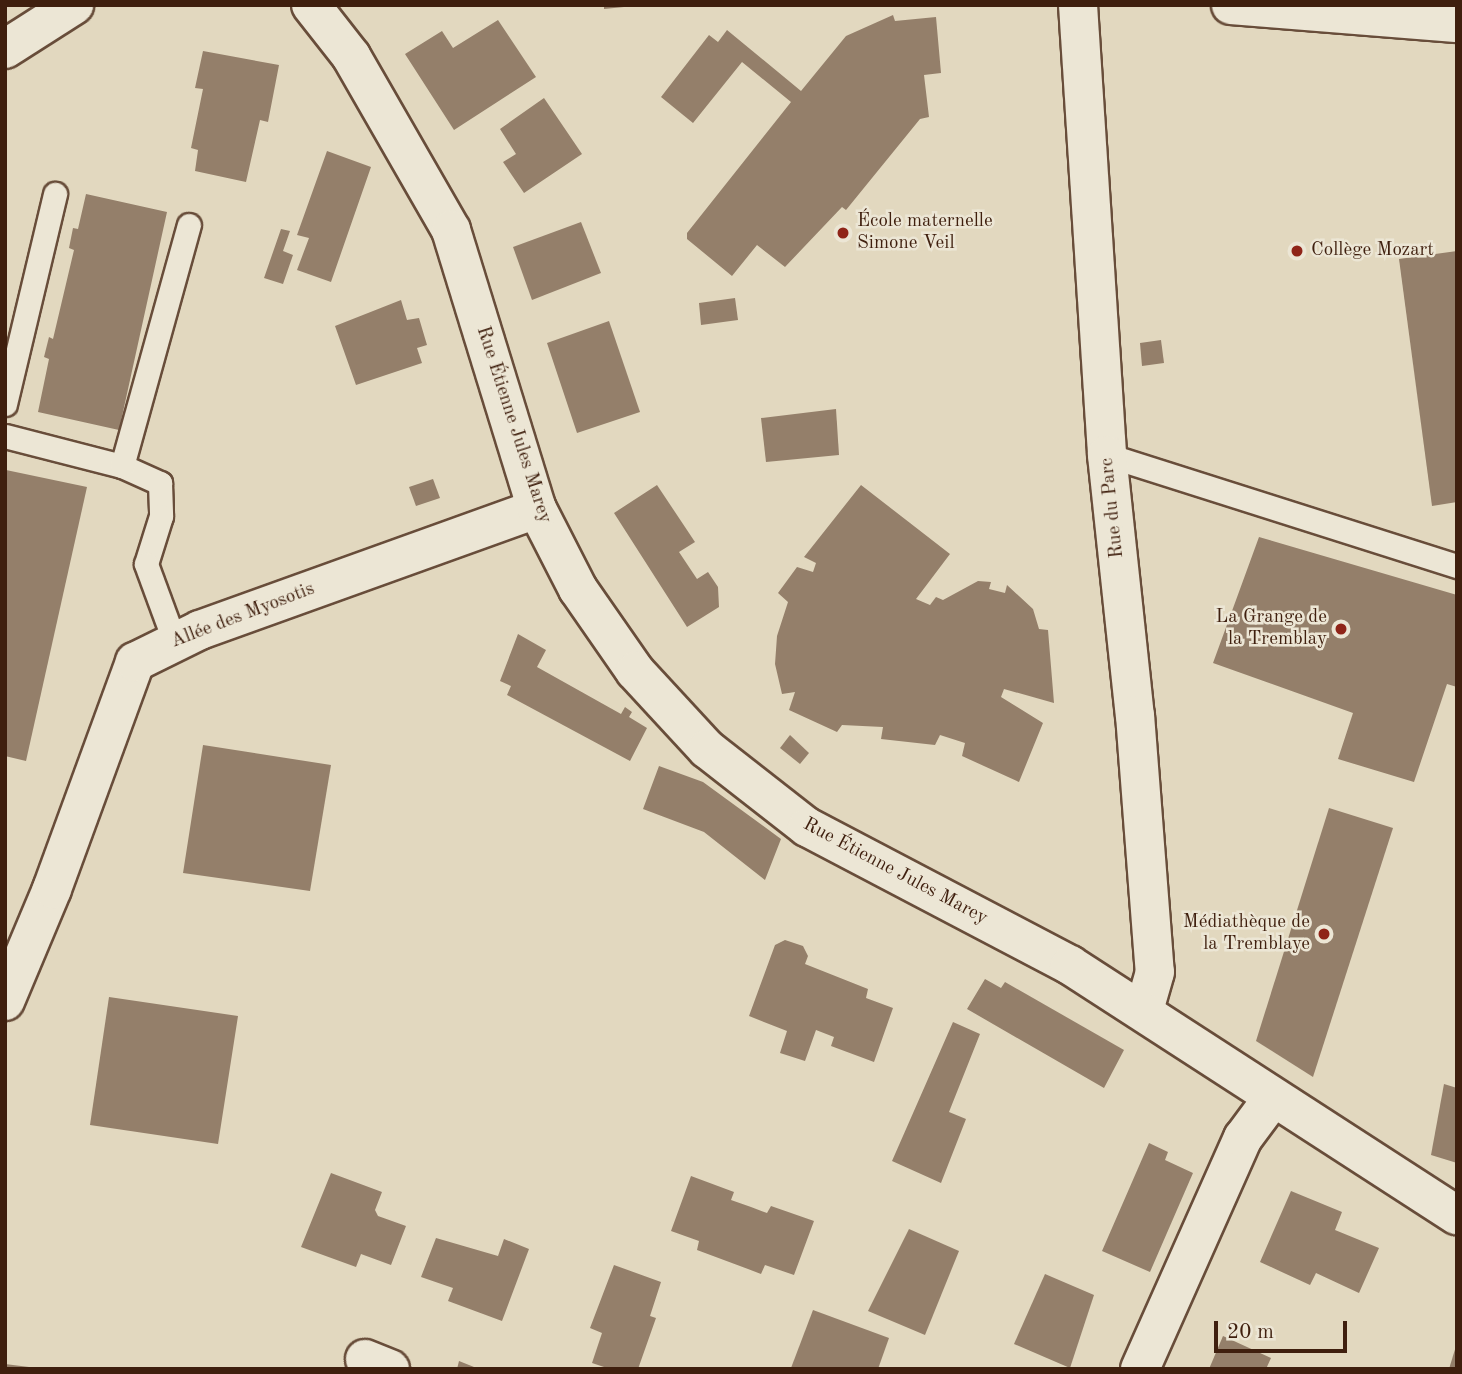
<!DOCTYPE html>
<meta charset="utf-8">
<style>
body{margin:0}
#map{position:relative;width:1462px;height:1374px;overflow:hidden;background:#e2d8bf;font-family:"Old Standard TT",serif}
div>[style]{position:absolute}
[style*='--x']{left:calc(var(--x)*1px);top:calc(var(--y)*1px);width:calc(var(--w)*1px);rotate:calc(var(--a)*1deg)}
.building>*{inset:0;background:#947f6a}
.roads{filter:drop-shadow(2px 0 #684d3a) drop-shadow(-2px 0 #684d3a) drop-shadow(0 2px #684d3a) drop-shadow(0 -2px #684d3a)}
.service>*{height:23px;margin:-11.5px;padding:0 11.5px;transform-origin:11.5px;border-radius:11.5px;background:#ece6d5}
.minor>*{height:38px;margin:-19px;padding:0 19px;transform-origin:19px;border-radius:19px;background:#ece6d5}
.tertiary>*{height:38px;margin:-19px;padding:0 19px;transform-origin:19px;border-radius:19px;background:#ece6d5}
.dots>*{width:19px;height:19px;translate:-50% -50%;box-sizing:border-box;border:4px solid #ece6d5;border-radius:50%}
span{translate:-50% -50%;white-space:nowrap;text-align:center;line-height:1.15;-webkit-text-stroke:5px #ece6d5;paint-order:stroke}
.poi-label{font-size:19px;color:#3f1f0e}
.left{translate:0 -50%;text-align:left}
.right{translate:-100% -50%;text-align:right}
.street-label{font-size:19px;color:#3f1f0e}
.frame{position:absolute;inset:0;border:7px solid #3f1f0e;pointer-events:none}
.scale{position:absolute;left:1214px;top:1321px;width:133px;height:32px;box-sizing:border-box;border:4px solid #3f1f0e;border-top:0;padding-left:9px;font-size:21px;line-height:24px;white-space:nowrap;color:#3f1f0e;-webkit-text-stroke:5px #ece6d5;paint-order:stroke}
</style>
<div id="map">
<div class="building">
<i style="clip-path:polygon(604px 5px,623px 5px,624px 7px,604px 9px)"></i>
<i style="clip-path:polygon(893px 15px,895px 21px,936px 17px,941px 73px,924px 75px,929px 117px,920px 119px,846px 210px,842px 207px,785px 267px,757px 245px,732px 276px,687px 239px,687px 233px,791px 102px,742px 62px,693px 123px,661px 97px,709px 35px,718px 42px,727px 30px,801px 91px,846px 36px)"></i>
<i style="clip-path:polygon(498px 20px,536px 77px,454px 130px,405px 54px,442px 31px,453px 48px)"></i>
<i style="clip-path:polygon(203px 51px,279px 65px,268px 122px,260px 120px,246px 182px,195px 171px,198px 150px,191px 148px,203px 89px,195px 88px)"></i>
<i style="clip-path:polygon(544px 98px,582px 154px,524px 193px,503px 162px,516px 154px,500px 129px)"></i>
<i style="clip-path:polygon(327px 151px,371px 167px,331px 282px,297px 270px,309px 238px,297px 235px)"></i>
<i style="clip-path:polygon(86px 194px,167px 212px,119px 430px,38px 412px,49px 359px,44px 357px,49px 337px,53px 339px,74px 250px,69px 248px,73px 228px,78px 229px)"></i>
<i style="clip-path:polygon(581px 222px,601px 273px,532px 300px,513px 247px)"></i>
<i style="clip-path:polygon(281px 229px,290px 231px,283px 251px,293px 255px,283px 284px,264px 278px)"></i>
<i style="clip-path:polygon(1457px 251px,1457px 502px,1432px 506px,1399px 259px)"></i>
<i style="clip-path:polygon(735px 298px,738px 320px,701px 325px,699px 303px)"></i>
<i style="clip-path:polygon(401px 300px,407px 320px,419px 318px,427px 345px,417px 348px,422px 363px,356px 385px,335px 326px)"></i>
<i style="clip-path:polygon(609px 321px,640px 412px,577px 433px,547px 343px)"></i>
<i style="clip-path:polygon(1161px 340px,1164px 363px,1142px 366px,1140px 343px)"></i>
<i style="clip-path:polygon(836px 409px,839px 455px,766px 462px,761px 418px)"></i>
<i style="clip-path:polygon(6px 470px,87px 487px,26px 761px,5px 756px)"></i>
<i style="clip-path:polygon(433px 479px,440px 498px,416px 506px,409px 487px)"></i>
<i style="clip-path:polygon(657px 485px,695px 542px,679px 552px,697px 579px,708px 572px,718px 587px,719px 607px,687px 627px,614px 513px)"></i>
<i style="clip-path:polygon(861px 485px,950px 554px,916px 599px,930px 605px,936px 597px,943px 600px,978px 581px,991px 582px,989px 589px,1005px 593px,1007px 585px,1033px 609px,1039px 629px,1048px 630px,1054px 703px,1004px 689px,1001px 697px,1043px 723px,1019px 782px,962px 756px,965px 743px,940px 735px,935px 745px,881px 739px,883px 727px,842px 725px,837px 732px,789px 710px,795px 692px,782px 694px,775px 664px,777px 636px,788px 602px,778px 593px,797px 567px,813px 572px,816px 563px,804px 557px)"></i>
<i style="clip-path:polygon(1259px 537px,1457px 595px,1457px 687px,1447px 684px,1414px 782px,1338px 759px,1353px 713px,1213px 663px)"></i>
<i style="clip-path:polygon(518px 634px,546px 650px,537px 667px,621px 714px,625px 707px,632px 712px,629px 717px,647px 728px,630px 761px,507px 695px,511px 686px,500px 681px)"></i>
<i style="clip-path:polygon(790px 735px,809px 753px,800px 764px,780px 748px)"></i>
<i style="clip-path:polygon(203px 745px,331px 765px,310px 891px,183px 873px)"></i>
<i style="clip-path:polygon(659px 766px,703px 782px,781px 839px,765px 880px,704px 832px,643px 809px)"></i>
<i style="clip-path:polygon(1329px 808px,1393px 828px,1313px 1077px,1256px 1041px)"></i>
<i style="clip-path:polygon(785px 940px,803px 946px,808px 956px,805px 964px,868px 989px,866px 998px,893px 1008px,874px 1062px,831px 1046px,834px 1037px,816px 1030px,805px 1061px,780px 1053px,787px 1031px,749px 1016px,775px 945px)"></i>
<i style="clip-path:polygon(985px 979px,1001px 988px,1005px 982px,1124px 1050px,1104px 1088px,967px 1009px)"></i>
<i style="clip-path:polygon(109px 997px,238px 1016px,218px 1144px,90px 1125px)"></i>
<i style="clip-path:polygon(953px 1022px,980px 1034px,949px 1112px,966px 1119px,941px 1183px,892px 1161px)"></i>
<i style="clip-path:polygon(1444px 1084px,1457px 1088px,1457px 1163px,1431px 1155px)"></i>
<i style="clip-path:polygon(1149px 1143px,1168px 1152px,1165px 1160px,1193px 1173px,1150px 1272px,1102px 1251px)"></i>
<i style="clip-path:polygon(331px 1173px,382px 1192px,375px 1210px,378px 1216px,406px 1226px,391px 1265px,361px 1254px,356px 1267px,301px 1247px)"></i>
<i style="clip-path:polygon(691px 1176px,734px 1192px,731px 1200px,751px 1207px,767px 1213px,771px 1206px,814px 1221px,794px 1275px,765px 1265px,761px 1274px,748px 1269px,697px 1250px,699px 1241px,671px 1231px)"></i>
<i style="clip-path:polygon(1291px 1191px,1342px 1212px,1335px 1230px,1379px 1248px,1359px 1293px,1316px 1273px,1310px 1285px,1260px 1262px)"></i>
<i style="clip-path:polygon(909px 1229px,959px 1251px,925px 1335px,868px 1311px)"></i>
<i style="clip-path:polygon(436px 1238px,498px 1256px,504px 1239px,529px 1249px,502px 1321px,448px 1301px,453px 1288px,421px 1277px)"></i>
<i style="clip-path:polygon(614px 1265px,661px 1282px,650px 1316px,656px 1318px,638px 1369px,610px 1369px,592px 1363px,602px 1333px,590px 1328px)"></i>
<i style="clip-path:polygon(1045px 1274px,1094px 1295px,1070px 1368px,1014px 1344px)"></i>
<i style="clip-path:polygon(813px 1310px,889px 1338px,878px 1369px,791px 1368px)"></i>
<i style="clip-path:polygon(1223px 1336px,1271px 1358px,1266px 1369px,1209px 1369px)"></i>
<i style="clip-path:polygon(1456px 1346px,1457px 1369px,1449px 1369px)"></i>
<i style="clip-path:polygon(459px 1361px,479px 1369px,457px 1369px)"></i>
<i style="clip-path:polygon(5px 1364px,29px 1367px,29px 1369px,5px 1369px)"></i>
</div>
<div class="roads">
<div class="service">
<i style="--x:5;--y:404;--w:216;--a:-76.6"></i>
<i style="--x:5;--y:436;--w:121;--a:14.4"></i>
<i style="--x:122;--y:466;--w:42;--a:24.1"></i>
<i style="--x:160;--y:483;--w:33;--a:88"></i>
<i style="--x:161;--y:516;--w:50;--a:107.4"></i>
<i style="--x:146;--y:564;--w:81;--a:69.8"></i>
<i style="--x:1107;--y:455;--w:367;--a:17.6"></i>
<i style="--x:122;--y:466;--w:250;--a:-74.5"></i>
</div>
<div class="minor">
<i style="--x:1078;--y:5;--w:451;--a:86.3"></i>
<i style="--x:1107;--y:455;--w:262;--a:83.9"></i>
<i style="--x:1135;--y:715;--w:258;--a:85.6"></i>
<i style="--x:1155;--y:972;--w:40;--a:106"></i>
<i style="--x:1231;--y:5;--w:227;--a:4.6"></i>
<i style="--x:5;--y:1001;--w:121;--a:-67.2"></i>
<i style="--x:52;--y:889;--w:242;--a:-69.9"></i>
<i style="--x:135;--y:662;--w:72;--a:-26.2"></i>
<i style="--x:200;--y:630;--w:358;--a:-19.8"></i>
<i style="--x:365;--y:1359;--w:27;--a:22"></i>
<i style="--x:1140;--y:1369;--w:253;--a:-66"></i>
<i style="--x:1243;--y:1138;--w:49;--a:-53.4"></i>
</div>
<div class="tertiary">
<i style="--x:311;--y:5;--w:65;--a:51.9"></i>
<i style="--x:351;--y:56;--w:201;--a:60.1"></i>
<i style="--x:451;--y:230;--w:292;--a:72.9"></i>
<i style="--x:537;--y:509;--w:90;--a:62.9"></i>
<i style="--x:578;--y:589;--w:100;--a:55.2"></i>
<i style="--x:635;--y:671;--w:106;--a:47.3"></i>
<i style="--x:707;--y:749;--w:127;--a:38"></i>
<i style="--x:807;--y:827;--w:297;--a:27.7"></i>
<i style="--x:1070;--y:965;--w:461;--a:32.9"></i>
<i style="--x:5;--y:49;--w:82;--a:-32.5"></i>
</div>
</div>
<div class="dots">
<i style="left:843px;top:233px;background:#8f2418"></i>
<i style="left:1297px;top:251px;background:#8f2418"></i>
<i style="left:1341px;top:629px;background:#8f2418"></i>
<i style="left:1324px;top:934px;background:#8f2418"></i>
</div>
<div class="poi-label">
<span class="left" style="left:857px;top:233px">École maternelle<br>Simone Veil</span>
<span class="left" style="left:1311px;top:251px">Collège Mozart</span>
<span class="right" style="left:1327px;top:629px">La Grange de<br>la Tremblay</span>
<span class="right" style="left:1310px;top:934px">Médiathèque de<br>la Tremblaye</span>
</div>
<div class="street-label">
<span style="left:513px;top:425px;rotate:72deg">Rue Étienne Jules Marey</span>
<span style="left:1113px;top:508px;rotate:-96deg">Rue du Parc</span>
<span style="left:243px;top:616px;rotate:-21deg">Allée des Myosotis</span>
<span style="left:895px;top:872px;rotate:28deg">Rue Étienne Jules Marey</span>
</div>
<div class="frame"></div>
<div class="scale">20 m</div>
</div>
